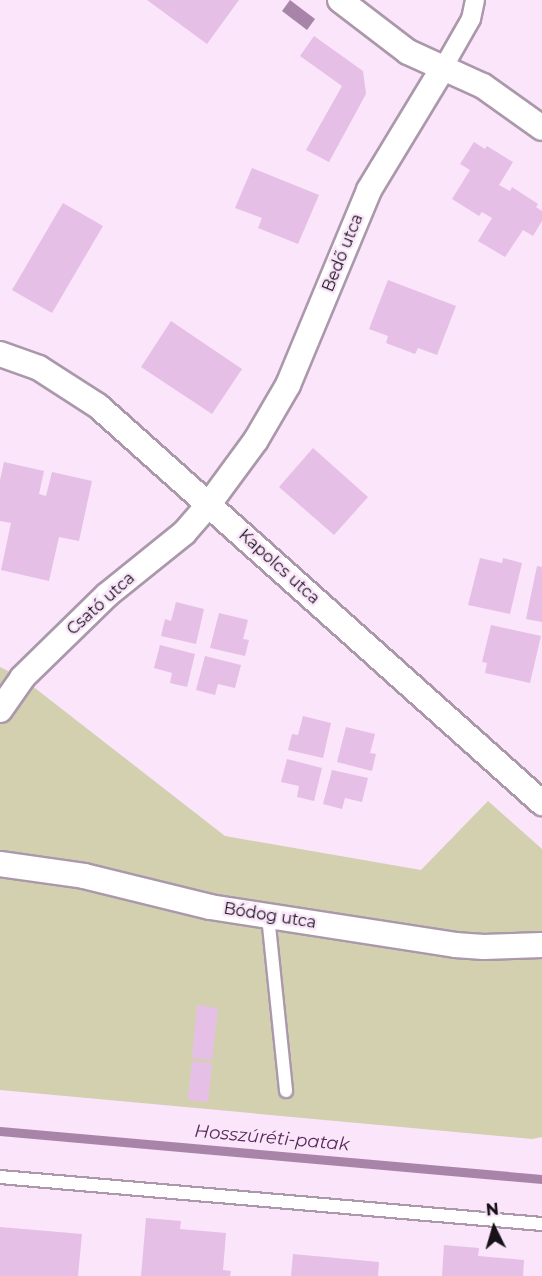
<!DOCTYPE html>
<meta charset="utf-8">
<style>
body{margin:0}
#map{position:relative;width:542px;height:1276px;overflow:hidden;background:#fae5fa;font-family:Montserrat,sans-serif}
div>[style]{position:absolute}
[style*='--x']{left:calc(var(--x)*1px);top:calc(var(--y)*1px);width:calc(var(--w)*1px);rotate:calc(var(--a)*1deg)}
.green>*{inset:0;background:#d3d0b0}
.water>*{inset:0;background:#a984a9}
.stream>*{height:9px;margin:-4.5px;padding:0 4.5px;transform-origin:4.5px;border-radius:4.5px;background:#a984a9}
.building>*{inset:0;background:#e6bfe6}
.roads{filter:drop-shadow(2px 0 #ab98ab) drop-shadow(-2px 0 #ab98ab) drop-shadow(0 2px #ab98ab) drop-shadow(0 -2px #ab98ab)}
.service>*{height:12px;margin:-6px;padding:0 6px;transform-origin:6px;border-radius:6px;background:#fff}
.pedestrian>*{height:18px;margin:-9px;padding:0 9px;transform-origin:9px;border-radius:9px;background:#fff}
.minor>*{height:24px;margin:-12px;padding:0 12px;transform-origin:12px;border-radius:12px;background:#fff}
span{translate:-50% -50%;white-space:nowrap;text-align:center;line-height:1.15;-webkit-text-stroke:5px #fae5fa;paint-order:stroke}
.street-label{font-size:16px;color:#171118}
.water-label{font-size:18px;color:#572858;font-style:italic}
.north{position:absolute;left:464px;top:1198px;width:60px;height:60px;-webkit-text-stroke:4px #fae5fa;paint-order:stroke;rotate:355deg;font-size:16px;font-weight:700;line-height:24px;text-align:center;color:#171118}
.north::after{content:'';display:block;margin:auto;width:21px;height:27px;background:#171118;clip-path:polygon(50% 0,100% 100%,50% 72%,0 100%)}
</style>
<div id="map">
<div class="green">
<i style="clip-path:polygon(0 667px,22px 678px,225px 836px,421px 870px,488px 801px,542px 849px,542px 1137px,532px 1139px,0 1090px)"></i>
</div>
<div class="water">
<i style="clip-path:polygon(290px 0,315px 19px,307px 30px,282px 11px)"></i>
</div>
<div class="stream">
<i style="--x:0;--y:1131;--w:544;--a:5.06"></i>
</div>
<div class="building">
<i style="clip-path:polygon(147px 0,239px 0,207px 44px)"></i>
<i style="clip-path:polygon(314px 36px,363px 71px,366px 94px,329px 162px,306px 150px,342px 86px,300px 56px)"></i>
<i style="clip-path:polygon(474px 142px,485px 149px,487px 146px,513px 162px,499px 185px,510px 191px,512px 187px,538px 204px,536px 207px,542px 211px,542px 221px,533px 236px,523px 230px,505px 257px,478px 241px,492px 218px,482px 212px,479px 216px,452px 199px,470px 170px,460px 164px)"></i>
<i style="clip-path:polygon(252px 168px,319px 195px,298px 244px,258px 228px,262px 218px,235px 208px)"></i>
<i style="clip-path:polygon(63px 203px,103px 226px,52px 313px,12px 290px)"></i>
<i style="clip-path:polygon(388px 280px,456px 306px,437px 355px,418px 348px,415px 354px,386px 343px,388px 336px,369px 329px)"></i>
<i style="clip-path:polygon(171px 321px,242px 369px,212px 414px,141px 367px)"></i>
<i style="clip-path:polygon(313px 448px,368px 497px,334px 535px,279px 487px)"></i>
<i style="clip-path:polygon(4px 462px,44px 471px,39px 494px,46px 496px,52px 472px,92px 481px,79px 541px,59px 537px,49px 581px,1px 570px,11px 523px,0 521px,0 480px)"></i>
<i style="clip-path:polygon(480px 558px,502px 563px,503px 558px,522px 563px,510px 614px,468px 605px)"></i>
<i style="clip-path:polygon(537px 566px,542px 567px,542px 622px,526px 619px)"></i>
<i style="clip-path:polygon(176px 602px,204px 609px,196px 644px,161px 636px,165px 619px,171px 621px)"></i>
<i style="clip-path:polygon(219px 613px,248px 620px,243px 639px,249px 640px,245px 656px,210px 648px)"></i>
<i style="clip-path:polygon(491px 625px,541px 636px,530px 683px,485px 673px,487px 663px,482px 662px)"></i>
<i style="clip-path:polygon(160px 645px,195px 654px,187px 687px,170px 683px,172px 673px,154px 668px)"></i>
<i style="clip-path:polygon(205px 656px,241px 665px,235px 688px,218px 684px,215px 695px,196px 690px)"></i>
<i style="clip-path:polygon(303px 716px,331px 723px,323px 758px,288px 750px,292px 734px,298px 735px)"></i>
<i style="clip-path:polygon(346px 727px,375px 734px,370px 753px,376px 754px,372px 771px,337px 762px)"></i>
<i style="clip-path:polygon(287px 759px,322px 768px,314px 801px,297px 797px,299px 786px,281px 782px)"></i>
<i style="clip-path:polygon(332px 770px,368px 778px,362px 802px,345px 798px,342px 809px,323px 804px)"></i>
<i style="clip-path:polygon(197px 1005px,218px 1008px,212px 1060px,192px 1058px)"></i>
<i style="clip-path:polygon(192px 1061px,212px 1063px,208px 1102px,188px 1100px)"></i>
<i style="clip-path:polygon(146px 1218px,181px 1221px,180px 1229px,226px 1233px,223px 1270px,231px 1271px,230px 1276px,141px 1276px)"></i>
<i style="clip-path:polygon(0 1227px,82px 1234px,78px 1276px,0 1276px)"></i>
<i style="clip-path:polygon(444px 1245px,479px 1248px,478px 1256px,524px 1260px,523px 1276px,442px 1276px)"></i>
<i style="clip-path:polygon(293px 1254px,379px 1262px,378px 1276px,291px 1276px)"></i>
</div>
<div class="roads">
<div class="service">
<i style="--x:268;--y:916;--w:176;--a:84.1"></i>
<i style="--x:0;--y:1177;--w:544;--a:4.96"></i>
</div>
<div class="pedestrian">
<i style="--x:443;--y:68;--w:56;--a:-60.3"></i>
<i style="--x:471;--y:19;--w:19;--a:-78"></i>
</div>
<div class="minor">
<i style="--x:340;--y:0;--w:86;--a:37.4"></i>
<i style="--x:408;--y:52;--w:82;--a:24.4"></i>
<i style="--x:483;--y:86;--w:72;--a:35.4"></i>
<i style="--x:0;--y:354;--w:41;--a:19.7"></i>
<i style="--x:39;--y:368;--w:70;--a:32.8"></i>
<i style="--x:98;--y:406;--w:596;--a:41.8"></i>
<i style="--x:0;--y:710;--w:39;--a:-55"></i>
<i style="--x:22;--y:678;--w:119;--a:-44.3"></i>
<i style="--x:107;--y:595;--w:99;--a:-38.8"></i>
<i style="--x:184;--y:533;--w:38;--a:-49"></i>
<i style="--x:209;--y:504;--w:79;--a:-53.7"></i>
<i style="--x:256;--y:440;--w:64;--a:-59.8"></i>
<i style="--x:288;--y:385;--w:211;--a:-67.4"></i>
<i style="--x:369;--y:190;--w:143;--a:-58.8"></i>
<i style="--x:0;--y:864;--w:85;--a:8.1"></i>
<i style="--x:84;--y:876;--w:130;--a:13.8"></i>
<i style="--x:210;--y:907;--w:248;--a:8.8"></i>
<i style="--x:455;--y:945;--w:29;--a:4"></i>
<i style="--x:484;--y:947;--w:58;--a:-2"></i>
</div>
</div>
<div class="street-label">
<span style="left:343px;top:253px;rotate:-68deg">Bedő utca</span>
<span style="left:279px;top:567px;rotate:42deg">Kapolcs utca</span>
<span style="left:101px;top:604px;rotate:-42deg">Csató utca</span>
<span style="left:270px;top:916px;rotate:9deg">Bódog utca</span>
</div>
<div class="water-label">
<span style="left:272px;top:1138px;rotate:5deg">Hosszúréti-patak</span>
</div>
<div class="north">N</div>
</div>
